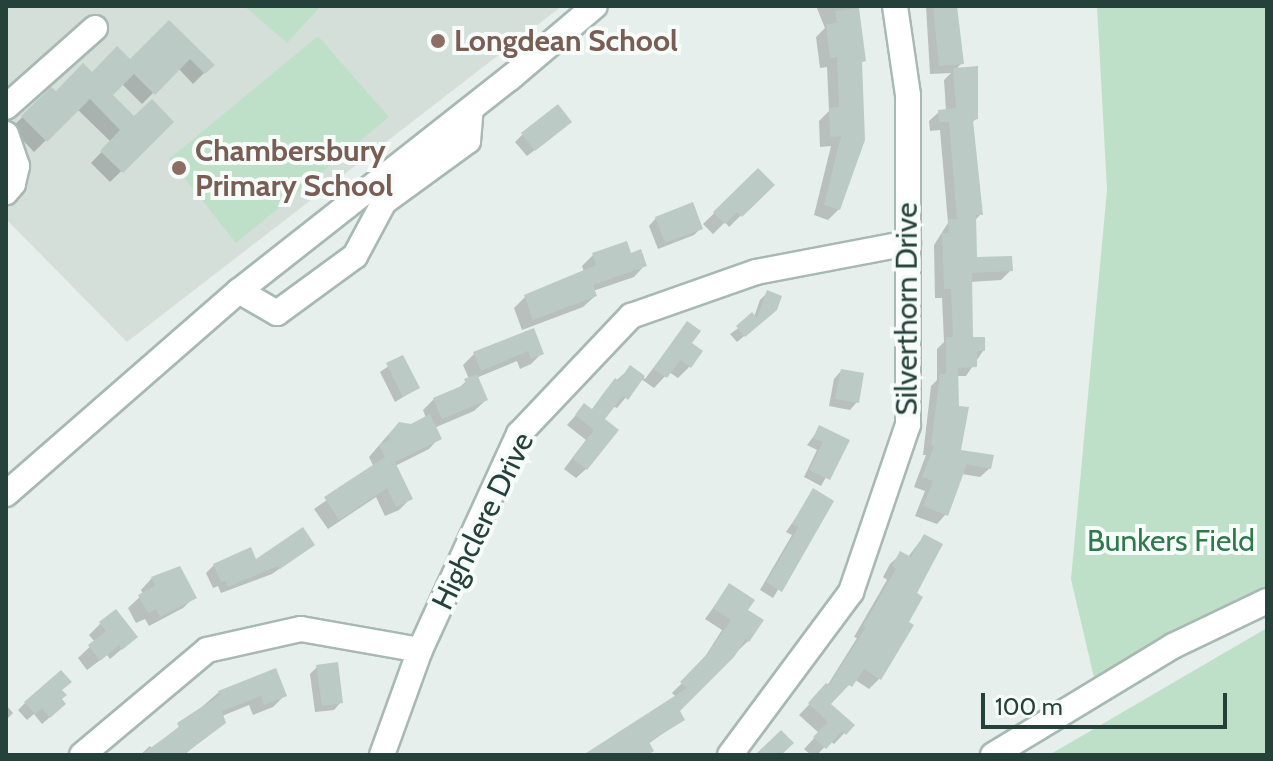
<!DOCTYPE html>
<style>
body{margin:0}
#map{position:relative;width:1273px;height:761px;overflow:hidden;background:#e6efeb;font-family:Cabin,sans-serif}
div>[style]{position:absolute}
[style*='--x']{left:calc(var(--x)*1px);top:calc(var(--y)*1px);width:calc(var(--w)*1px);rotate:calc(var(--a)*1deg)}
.built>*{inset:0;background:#d4dfda}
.green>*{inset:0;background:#bfe0c8}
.shadow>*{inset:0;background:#0003}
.building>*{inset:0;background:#bbcac4}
.roads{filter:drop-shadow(2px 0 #a8b8b2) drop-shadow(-2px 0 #a8b8b2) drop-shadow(0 2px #a8b8b2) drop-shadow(0 -2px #a8b8b2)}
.minor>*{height:24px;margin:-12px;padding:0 12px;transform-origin:12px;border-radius:12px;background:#fff}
.dots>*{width:22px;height:22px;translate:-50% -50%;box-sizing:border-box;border:4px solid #f7fbf9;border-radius:50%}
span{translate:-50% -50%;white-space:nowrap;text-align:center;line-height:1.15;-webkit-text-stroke:8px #f7fbf9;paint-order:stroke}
.education-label{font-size:30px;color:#785e54;font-weight:700}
.left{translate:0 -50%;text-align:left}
.street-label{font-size:30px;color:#24423a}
.park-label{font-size:30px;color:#2d7a4b}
.frame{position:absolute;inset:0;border:8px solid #24423a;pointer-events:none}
.scale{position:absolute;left:981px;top:693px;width:246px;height:36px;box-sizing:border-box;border:4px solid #24423a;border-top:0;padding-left:10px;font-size:24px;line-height:28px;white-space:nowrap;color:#24423a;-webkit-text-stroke:6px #f7fbf9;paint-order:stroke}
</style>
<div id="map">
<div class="built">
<i style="clip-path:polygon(6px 6px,562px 6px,127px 342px,6px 219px)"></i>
</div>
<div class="green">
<i style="clip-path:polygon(244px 6px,321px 6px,287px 43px)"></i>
<i style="clip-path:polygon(1097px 6px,1267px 6px,1267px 601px,1095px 682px,1071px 579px,1107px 190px)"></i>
<i style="clip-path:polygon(318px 36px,389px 117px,236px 243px,169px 159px)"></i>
<i style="clip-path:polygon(1267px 628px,1267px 755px,1049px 755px)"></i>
</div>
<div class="shadow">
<i style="clip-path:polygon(816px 6px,857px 6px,864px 60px,860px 64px,839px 209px,828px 220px,814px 215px,831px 146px,820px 147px,819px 121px,829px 111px,827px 67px,820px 68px,816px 37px,825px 28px)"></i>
<i style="clip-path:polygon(926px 6px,956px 6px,962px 63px,955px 70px,976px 119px,971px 123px,981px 214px,975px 220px,976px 259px,1011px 270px,1001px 280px,970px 282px,971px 339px,983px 351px,966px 376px,957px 376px,959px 451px,990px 468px,980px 477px,962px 474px,946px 514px,937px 524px,915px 516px,925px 491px,914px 487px,926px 455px,923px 455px,931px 386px,937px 380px,937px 349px,944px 342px,942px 298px,935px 298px,934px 245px,948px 223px,940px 130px,930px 131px,929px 121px,939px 112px,946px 111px,944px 80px,951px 73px,930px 74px)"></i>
<i style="clip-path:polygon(169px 23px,212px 65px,193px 84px,178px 68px,142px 104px,122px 84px,110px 95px,134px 119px,172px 122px,110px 182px,91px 163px,111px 142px,77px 109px,34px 152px,11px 128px,51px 90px,56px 94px,92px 75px,130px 62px)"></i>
<i style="clip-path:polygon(562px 129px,527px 156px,515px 142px,522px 135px)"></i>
<i style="clip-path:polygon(758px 171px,772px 185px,729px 227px,725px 222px,713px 234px,703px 224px)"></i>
<i style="clip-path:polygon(656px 218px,701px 228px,694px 235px,658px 249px,649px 226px)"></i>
<i style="clip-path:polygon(593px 255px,630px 255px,645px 265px,634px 277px,593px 291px,595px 296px,583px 307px,522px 330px,514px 308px,525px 297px,584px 272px,582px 266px)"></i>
<i style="clip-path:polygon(767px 293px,767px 317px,737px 342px,730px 334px,754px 317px,760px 300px)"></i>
<i style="clip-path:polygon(687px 323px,689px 344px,700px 352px,689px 367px,678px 378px,669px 372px,654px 388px,641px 379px,617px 408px,613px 406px,602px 420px,586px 469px,576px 478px,564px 469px,586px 440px,567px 425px,584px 406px,591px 411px,606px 390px,630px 368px,645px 379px)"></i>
<i style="clip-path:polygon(533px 330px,542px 353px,531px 364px,520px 369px,517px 361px,476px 378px,486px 400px,474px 411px,434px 428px,439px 438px,429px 449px,395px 466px,410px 499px,399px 510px,385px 516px,376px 497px,328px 529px,314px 509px,374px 467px,369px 457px,388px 435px,426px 418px,423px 410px,434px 399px,456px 390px,469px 379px,463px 365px,474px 354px)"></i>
<i style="clip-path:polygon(402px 357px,418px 388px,395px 402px,380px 372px)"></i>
<i style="clip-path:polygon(841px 371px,857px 402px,850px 410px,829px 406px,834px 379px)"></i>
<i style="clip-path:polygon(820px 428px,847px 441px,821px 486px,804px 477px,817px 450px,807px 445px)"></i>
<i style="clip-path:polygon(814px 491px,831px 502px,773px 598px,760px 590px,792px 535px,786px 532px)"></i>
<i style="clip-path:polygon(924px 536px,914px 594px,880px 678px,869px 689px,854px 679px,828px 704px,852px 725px,834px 744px,830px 741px,817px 755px,811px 755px,804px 749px,819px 733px,799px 715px,827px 686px,857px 638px,854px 637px,887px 580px,883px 577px,890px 564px,901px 554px,908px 557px)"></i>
<i style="clip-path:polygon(312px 545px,272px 574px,221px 593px,218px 586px,213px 588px,206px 573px,214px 565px,255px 562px)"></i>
<i style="clip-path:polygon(152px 578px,194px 597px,183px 608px,149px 626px,145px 619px,136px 623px,128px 608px,143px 594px,141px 590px)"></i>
<i style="clip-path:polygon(729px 586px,746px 611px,748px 641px,677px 711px,682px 720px,648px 744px,652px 750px,647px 755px,586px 755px,676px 697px,672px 693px,699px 666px,722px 630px,705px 619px)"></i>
<i style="clip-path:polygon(100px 624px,136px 637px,110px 659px,107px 655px,87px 670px,78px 658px,95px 642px,89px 635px)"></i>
<i style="clip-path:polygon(317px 667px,341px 702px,334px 710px,315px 712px,310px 674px)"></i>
<i style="clip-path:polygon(60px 690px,57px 711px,42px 724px,34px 714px,27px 720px,18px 710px,25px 703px)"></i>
<i style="clip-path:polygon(219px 692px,284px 696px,273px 707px,253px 715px,249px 705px,222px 716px,224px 722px,184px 755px,140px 755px,150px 746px,153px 749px)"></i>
<i style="clip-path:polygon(6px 705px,13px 713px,6px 720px)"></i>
</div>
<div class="building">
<i style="clip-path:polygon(933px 6px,957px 6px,964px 64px,939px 66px)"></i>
<i style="clip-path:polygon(859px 8px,866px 61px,862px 62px,865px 140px,840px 210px,824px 205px,841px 136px,830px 137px,829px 108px,839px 107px,837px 57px,830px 58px,826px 24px,837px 23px,835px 11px)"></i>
<i style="clip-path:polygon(169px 20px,215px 65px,205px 74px,190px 59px,155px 95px,134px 74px,113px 95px,134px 116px,152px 99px,174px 122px,123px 173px,100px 151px,120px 130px,90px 99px,47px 142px,21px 116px,51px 87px,56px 91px,83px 63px,92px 72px,117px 46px,130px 59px)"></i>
<i style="clip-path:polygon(978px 66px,978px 119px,973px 120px,983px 215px,976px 215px,977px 257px,1012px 256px,1013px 271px,972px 273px,973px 337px,985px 337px,985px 351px,977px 351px,977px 367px,958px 368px,959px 406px,969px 407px,961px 450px,994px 455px,991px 469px,967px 464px,948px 516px,923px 506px,933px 481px,922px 477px,934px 446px,931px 445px,940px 374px,946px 374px,946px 337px,953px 337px,951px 289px,944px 289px,942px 233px,949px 233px,948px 219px,957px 219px,949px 122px,939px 122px,938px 110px,956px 108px,953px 68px)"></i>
<i style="clip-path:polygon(558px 104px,572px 122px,535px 151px,521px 133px)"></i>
<i style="clip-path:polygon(758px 168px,775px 185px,742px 217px,737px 212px,725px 224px,713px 212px)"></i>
<i style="clip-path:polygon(693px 202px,703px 229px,665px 243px,655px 217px)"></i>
<i style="clip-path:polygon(627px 241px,631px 253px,641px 249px,647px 266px,593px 285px,597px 296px,533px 320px,524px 295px,596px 265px,592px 253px)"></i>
<i style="clip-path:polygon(767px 290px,782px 296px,777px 310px,745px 337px,736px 326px,752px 312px,757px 318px)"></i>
<i style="clip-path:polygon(687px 321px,701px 331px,692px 343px,703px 351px,691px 368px,680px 360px,667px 378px,653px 369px)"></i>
<i style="clip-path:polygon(534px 328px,544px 354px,531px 359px,528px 351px,481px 371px,473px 352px)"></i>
<i style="clip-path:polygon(403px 355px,420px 388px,403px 397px,386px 363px)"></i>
<i style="clip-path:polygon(630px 365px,645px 376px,628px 400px,623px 396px,605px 419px,619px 430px,587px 470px,572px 458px,594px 430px,575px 415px,584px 403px,592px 409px,615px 378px,619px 381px)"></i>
<i style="clip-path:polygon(841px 369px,864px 373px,859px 403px,835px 399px)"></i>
<i style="clip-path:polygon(477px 374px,488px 400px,442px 419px,433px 398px,466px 384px,464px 379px)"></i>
<i style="clip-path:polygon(430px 414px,442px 439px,395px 462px,413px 499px,396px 507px,387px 488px,339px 520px,324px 497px,385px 457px,379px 445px,390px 439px,388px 435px,399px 422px,411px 424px)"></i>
<i style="clip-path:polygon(819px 425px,850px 440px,830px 480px,809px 470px,823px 442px,813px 438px)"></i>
<i style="clip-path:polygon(813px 488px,834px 501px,782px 592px,766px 582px,793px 537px,798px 527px,792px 524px)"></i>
<i style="clip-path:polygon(303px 527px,315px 545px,280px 569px,278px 566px,228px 587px,225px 581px,221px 582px,213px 564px,251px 547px,256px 559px)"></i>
<i style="clip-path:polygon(924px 534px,943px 544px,917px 593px,923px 597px,909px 622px,914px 625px,881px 680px,864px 669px,852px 687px,849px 685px,831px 704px,855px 725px,846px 735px,842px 731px,826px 749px,813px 737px,828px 722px,808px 703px,826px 683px,829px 685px,866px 627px,863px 626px,896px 569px,892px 566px,900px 551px,911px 557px)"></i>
<i style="clip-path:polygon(180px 566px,197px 598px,160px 617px,156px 609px,148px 613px,138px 595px,155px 586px,151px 577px)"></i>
<i style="clip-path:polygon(729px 583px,755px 600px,748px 610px,764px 620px,749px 642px,746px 639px,734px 657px,680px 711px,685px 720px,649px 742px,654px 751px,647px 755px,583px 755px,687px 688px,680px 682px,708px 653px,731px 620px,713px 608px)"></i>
<i style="clip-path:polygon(116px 609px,138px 637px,122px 650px,119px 645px,100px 661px,88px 645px,106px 631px,99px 622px)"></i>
<i style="clip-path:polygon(338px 662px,343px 703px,322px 706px,316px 665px)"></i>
<i style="clip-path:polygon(276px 668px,287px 696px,264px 705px,261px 696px,222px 711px,226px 723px,183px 755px,141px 755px,179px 727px,177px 723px,220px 695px,218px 691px)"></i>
<i style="clip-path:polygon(61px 670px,72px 682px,62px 690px,67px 695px,62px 699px,66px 704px,50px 718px,42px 708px,35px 714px,24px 702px)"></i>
<i style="clip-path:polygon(781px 730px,794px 743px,781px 755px,755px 755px)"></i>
</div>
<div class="roads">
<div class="minor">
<i style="--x:6;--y:107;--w:119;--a:-41.6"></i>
<i style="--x:6;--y:134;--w:34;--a:71"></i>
<i style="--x:17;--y:166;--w:18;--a:103"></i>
<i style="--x:13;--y:184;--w:11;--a:131"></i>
<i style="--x:239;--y:291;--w:44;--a:30.1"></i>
<i style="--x:277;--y:313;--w:97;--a:-36.2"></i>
<i style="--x:355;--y:256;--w:61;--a:-61.8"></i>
<i style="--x:384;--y:202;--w:104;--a:-36"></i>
<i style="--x:468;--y:141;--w:32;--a:-85"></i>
<i style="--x:6;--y:494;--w:309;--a:-41.1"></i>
<i style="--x:239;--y:291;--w:345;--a:-38.2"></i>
<i style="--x:510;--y:78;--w:111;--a:-40.3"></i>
<i style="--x:82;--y:755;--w:163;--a:-40"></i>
<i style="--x:207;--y:650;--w:96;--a:-12.6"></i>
<i style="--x:301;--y:629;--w:121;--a:10"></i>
<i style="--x:382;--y:755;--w:112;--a:-70.1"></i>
<i style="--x:420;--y:650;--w:238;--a:-65.4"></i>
<i style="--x:519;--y:434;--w:163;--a:-46.5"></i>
<i style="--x:631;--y:316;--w:133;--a:-19.4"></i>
<i style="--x:756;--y:272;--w:155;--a:-10.8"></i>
<i style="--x:730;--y:755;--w:203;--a:-53.4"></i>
<i style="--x:851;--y:592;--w:176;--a:-71.2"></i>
<i style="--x:908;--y:425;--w:330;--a:-90"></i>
<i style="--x:908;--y:95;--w:90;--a:-98.3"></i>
<i style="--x:993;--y:755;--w:210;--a:-31.2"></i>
<i style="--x:1173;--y:646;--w:104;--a:-25.6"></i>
</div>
</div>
<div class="dots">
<i style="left:438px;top:41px;background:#8d6e63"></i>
<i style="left:179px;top:168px;background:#8d6e63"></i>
</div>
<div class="education-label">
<span class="left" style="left:454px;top:41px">Longdean School</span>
<span class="left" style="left:195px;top:168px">Chambersbury<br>Primary School</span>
</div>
<div class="street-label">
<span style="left:907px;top:309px;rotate:-90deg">Silverthorn Drive</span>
<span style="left:483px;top:521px;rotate:-64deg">Highclere Drive</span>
</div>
<div class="park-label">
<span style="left:1171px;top:541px">Bunkers Field</span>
</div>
<div class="frame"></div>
<div class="scale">100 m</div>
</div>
